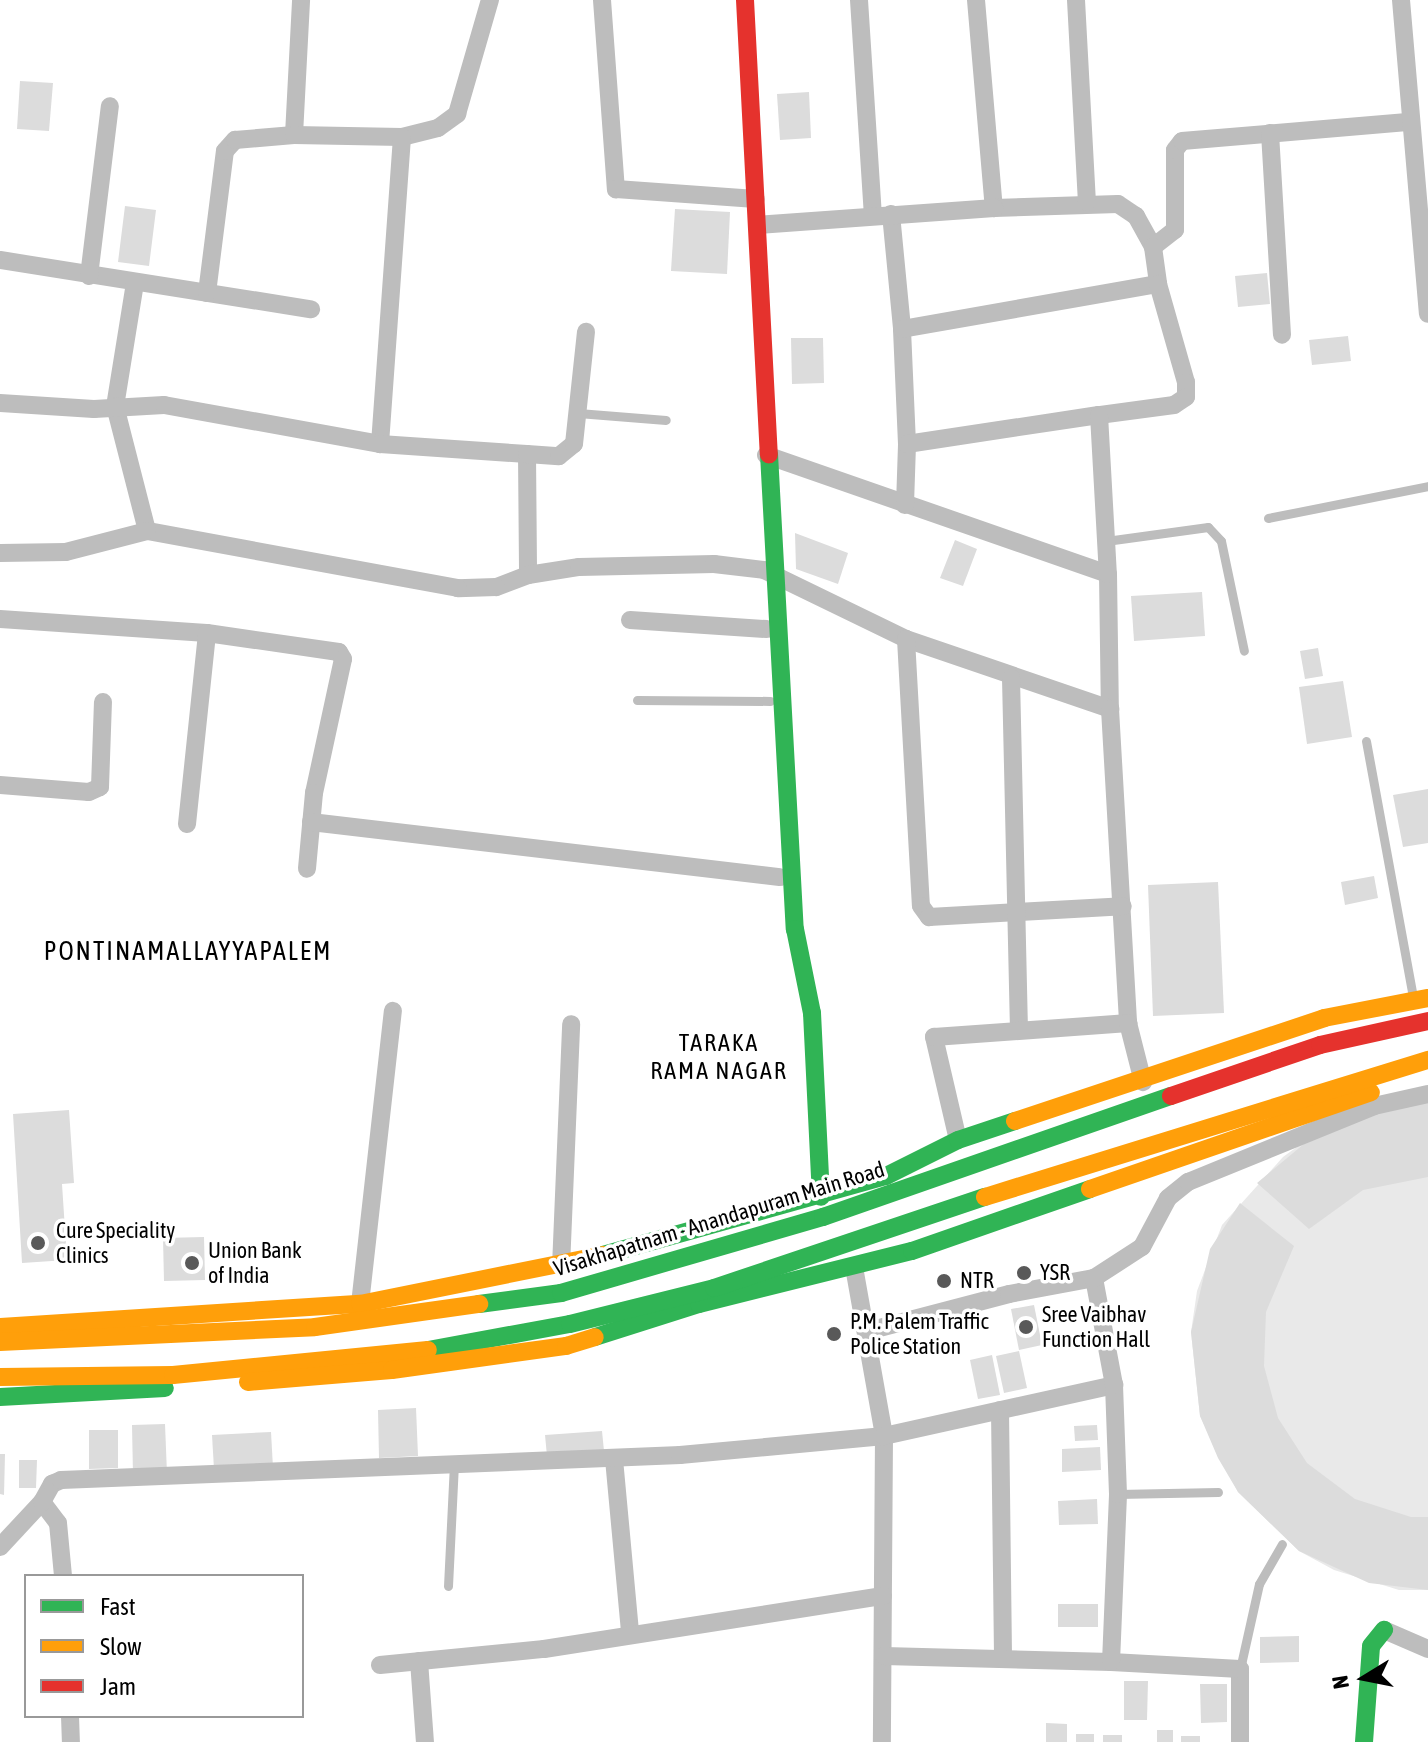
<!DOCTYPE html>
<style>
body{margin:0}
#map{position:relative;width:1428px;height:1742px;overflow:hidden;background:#fff;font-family:"Asap Condensed",sans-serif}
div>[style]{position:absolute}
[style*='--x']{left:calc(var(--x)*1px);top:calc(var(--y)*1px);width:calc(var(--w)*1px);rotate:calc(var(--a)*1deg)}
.green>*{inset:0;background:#e9e9e9}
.building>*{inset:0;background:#dcdcdc}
.lane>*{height:9px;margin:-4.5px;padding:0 4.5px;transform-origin:4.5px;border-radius:4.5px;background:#bdbdbd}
.street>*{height:18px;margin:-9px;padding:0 9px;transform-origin:9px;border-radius:9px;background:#bdbdbd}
.fast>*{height:18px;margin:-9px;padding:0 9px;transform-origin:9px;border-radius:9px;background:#30b455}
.slow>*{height:18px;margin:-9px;padding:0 9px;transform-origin:9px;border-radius:9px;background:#ff9f0a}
.jam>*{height:18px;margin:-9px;padding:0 9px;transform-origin:9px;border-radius:9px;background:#e5322d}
.dots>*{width:22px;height:22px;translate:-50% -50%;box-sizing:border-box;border:4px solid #fff;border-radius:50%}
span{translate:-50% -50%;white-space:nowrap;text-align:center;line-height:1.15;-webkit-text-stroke:7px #fff;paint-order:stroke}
.street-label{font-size:22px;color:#000}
.poi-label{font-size:22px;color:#000}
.left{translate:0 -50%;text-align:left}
.neighbourhood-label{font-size:24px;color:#000;letter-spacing:2px}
.quarter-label{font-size:26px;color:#000;letter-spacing:2px}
.legend{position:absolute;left:24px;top:1574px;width:280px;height:144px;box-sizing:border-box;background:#fff;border:2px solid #999;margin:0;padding:10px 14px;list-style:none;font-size:24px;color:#000}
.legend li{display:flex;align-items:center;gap:16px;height:40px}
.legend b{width:40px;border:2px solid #999}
.north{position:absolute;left:1324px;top:1638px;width:80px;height:80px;-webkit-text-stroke:6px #fff;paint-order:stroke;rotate:260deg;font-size:22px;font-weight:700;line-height:32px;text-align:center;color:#000}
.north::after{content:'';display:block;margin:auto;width:28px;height:36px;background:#000;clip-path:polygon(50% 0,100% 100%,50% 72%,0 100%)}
</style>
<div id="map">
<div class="green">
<i style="clip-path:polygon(1428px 1102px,1428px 1590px,1399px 1590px,1334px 1570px,1299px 1551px,1238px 1492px,1200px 1416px,1191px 1332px,1197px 1291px,1222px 1225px,1283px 1157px,1323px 1128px)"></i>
</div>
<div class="building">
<i style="clip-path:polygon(20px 81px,53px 83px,49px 131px,17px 129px)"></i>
<i style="clip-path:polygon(809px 92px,811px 138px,780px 140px,777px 94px)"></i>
<i style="clip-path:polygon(125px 206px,156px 210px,149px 266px,118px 262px)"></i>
<i style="clip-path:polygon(675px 209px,730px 212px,727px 274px,671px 271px)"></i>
<i style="clip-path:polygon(1267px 273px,1270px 304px,1238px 307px,1235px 276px)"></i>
<i style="clip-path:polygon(1348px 336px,1351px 361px,1312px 365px,1309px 340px)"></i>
<i style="clip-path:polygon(791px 338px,823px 338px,824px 383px,792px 384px)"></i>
<i style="clip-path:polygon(795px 533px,848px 553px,838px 584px,796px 569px)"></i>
<i style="clip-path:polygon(955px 540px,977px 549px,963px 586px,940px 578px)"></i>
<i style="clip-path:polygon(1202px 592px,1205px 636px,1134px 641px,1131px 596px)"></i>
<i style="clip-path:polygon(1318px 648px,1323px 676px,1305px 679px,1300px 651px)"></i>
<i style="clip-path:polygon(1343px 681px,1352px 737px,1307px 744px,1299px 687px)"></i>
<i style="clip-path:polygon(1428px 789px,1428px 843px,1403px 847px,1393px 795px)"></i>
<i style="clip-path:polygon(1374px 876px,1378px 898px,1345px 905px,1341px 882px)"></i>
<i style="clip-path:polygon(1218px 882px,1224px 1013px,1153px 1016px,1148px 885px)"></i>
<i style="clip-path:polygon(1428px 1102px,1428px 1177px,1363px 1190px,1309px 1229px,1257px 1183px,1323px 1128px,1366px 1112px)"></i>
<i style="clip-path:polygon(69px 1110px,74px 1183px,62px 1184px,67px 1260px,22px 1263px,13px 1114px)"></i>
<i style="clip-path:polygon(1240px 1203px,1294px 1246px,1266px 1312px,1264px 1366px,1278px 1418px,1307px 1463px,1355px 1499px,1411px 1517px,1428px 1517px,1428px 1590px,1369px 1583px,1299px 1551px,1238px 1492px,1218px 1458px,1200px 1416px,1191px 1332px,1210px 1249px)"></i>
<i style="clip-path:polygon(204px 1237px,205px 1280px,164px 1281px,163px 1238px)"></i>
<i style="clip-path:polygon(1034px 1305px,1042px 1345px,1019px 1350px,1011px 1309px)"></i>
<i style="clip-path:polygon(1019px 1351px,1027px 1388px,1004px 1393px,996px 1356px)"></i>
<i style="clip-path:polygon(992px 1355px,1000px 1395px,978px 1399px,970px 1360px)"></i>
<i style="clip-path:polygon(416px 1408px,418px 1456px,379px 1458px,378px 1410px)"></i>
<i style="clip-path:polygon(165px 1424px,167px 1474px,133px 1475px,132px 1425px)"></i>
<i style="clip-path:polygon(1097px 1425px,1098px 1440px,1075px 1441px,1074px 1426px)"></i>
<i style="clip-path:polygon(89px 1430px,118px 1430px,118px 1468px,89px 1469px)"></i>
<i style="clip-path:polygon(602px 1431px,604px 1451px,547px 1456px,545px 1435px)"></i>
<i style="clip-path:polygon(271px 1432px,273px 1468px,214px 1469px,212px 1435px)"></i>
<i style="clip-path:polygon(1100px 1447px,1101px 1470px,1062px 1472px,1062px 1449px)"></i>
<i style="clip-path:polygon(0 1454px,5px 1454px,4px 1495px,0 1494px)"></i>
<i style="clip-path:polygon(19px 1460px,37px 1460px,36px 1488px,19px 1488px)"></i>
<i style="clip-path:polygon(1097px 1499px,1098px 1524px,1059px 1525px,1058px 1501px)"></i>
<i style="clip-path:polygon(1058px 1604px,1098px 1604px,1098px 1627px,1058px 1627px)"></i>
<i style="clip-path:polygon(1299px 1636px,1299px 1662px,1260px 1663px,1260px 1637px)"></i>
<i style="clip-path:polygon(1124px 1681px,1148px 1681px,1147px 1720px,1124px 1720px)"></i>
<i style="clip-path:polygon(1200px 1684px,1227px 1684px,1227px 1722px,1201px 1723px)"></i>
<i style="clip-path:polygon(1046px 1723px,1067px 1724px,1067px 1742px,1046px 1742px)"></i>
<i style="clip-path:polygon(1157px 1730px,1173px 1730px,1173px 1742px,1157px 1742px)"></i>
<i style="clip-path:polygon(1076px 1734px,1094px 1734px,1094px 1742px,1076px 1742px)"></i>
<i style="clip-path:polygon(1103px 1735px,1122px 1735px,1122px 1742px,1103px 1742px)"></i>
<i style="clip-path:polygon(1181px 1736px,1200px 1736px,1200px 1742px,1181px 1742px)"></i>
</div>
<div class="lane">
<i style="--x:578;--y:413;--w:88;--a:4.5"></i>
<i style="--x:1268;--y:518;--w:163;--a:-11.3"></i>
<i style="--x:1106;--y:541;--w:103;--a:-7.8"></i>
<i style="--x:1208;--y:527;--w:19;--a:47"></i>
<i style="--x:1221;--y:541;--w:112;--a:78.2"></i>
<i style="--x:637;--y:700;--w:133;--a:0.4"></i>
<i style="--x:1366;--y:741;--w:260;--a:79.6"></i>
<i style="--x:1118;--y:1494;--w:100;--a:-1.1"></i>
<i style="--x:448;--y:1586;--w:122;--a:-87.2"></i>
<i style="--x:1240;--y:1669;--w:87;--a:-77.4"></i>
<i style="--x:1259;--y:1584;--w:46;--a:-60.1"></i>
</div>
<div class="street">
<i style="--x:602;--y:0;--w:190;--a:85.8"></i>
<i style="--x:616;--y:189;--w:140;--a:4.1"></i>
<i style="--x:859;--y:0;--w:215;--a:86.3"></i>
<i style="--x:976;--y:0;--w:209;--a:85.1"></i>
<i style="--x:994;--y:208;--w:124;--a:-1.8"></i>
<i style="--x:1118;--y:204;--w:22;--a:34"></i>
<i style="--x:1136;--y:216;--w:35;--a:61"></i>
<i style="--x:1153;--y:247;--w:28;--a:-38"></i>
<i style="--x:1175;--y:230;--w:80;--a:-90"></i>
<i style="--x:1175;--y:150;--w:11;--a:-52"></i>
<i style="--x:1182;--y:141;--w:229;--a:-4.8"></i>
<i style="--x:1076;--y:0;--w:202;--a:86.9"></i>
<i style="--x:1401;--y:0;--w:315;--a:85.1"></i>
<i style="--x:1270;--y:133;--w:202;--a:86.6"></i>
<i style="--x:294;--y:135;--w:135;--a:-87"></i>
<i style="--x:402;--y:137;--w:37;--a:-14"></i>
<i style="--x:438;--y:128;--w:24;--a:-36"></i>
<i style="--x:457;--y:114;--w:119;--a:-73.9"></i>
<i style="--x:891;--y:214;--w:116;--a:84.5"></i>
<i style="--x:757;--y:225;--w:238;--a:-4.1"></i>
<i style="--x:1153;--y:247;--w:37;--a:82"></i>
<i style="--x:0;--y:260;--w:315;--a:9"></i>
<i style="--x:89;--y:276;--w:171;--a:-83"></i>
<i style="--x:135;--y:283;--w:125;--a:99.2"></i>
<i style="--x:115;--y:406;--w:129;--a:75.6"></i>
<i style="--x:207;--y:293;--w:143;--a:-82.8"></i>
<i style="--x:225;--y:151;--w:15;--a:-48"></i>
<i style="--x:235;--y:140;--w:59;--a:-4.8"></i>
<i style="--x:294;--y:135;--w:108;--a:1.1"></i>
<i style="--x:402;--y:137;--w:308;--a:94.1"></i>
<i style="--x:0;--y:403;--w:94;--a:3.7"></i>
<i style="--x:94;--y:409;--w:70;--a:-3.3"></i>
<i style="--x:164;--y:405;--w:219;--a:10.2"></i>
<i style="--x:380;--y:444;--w:147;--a:3.9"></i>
<i style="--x:527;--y:454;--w:121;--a:89.5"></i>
<i style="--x:528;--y:575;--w:34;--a:159"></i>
<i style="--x:496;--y:587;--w:38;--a:178"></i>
<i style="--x:458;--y:588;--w:316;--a:-169.6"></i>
<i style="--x:147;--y:531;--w:84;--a:165.5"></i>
<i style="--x:66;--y:552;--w:66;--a:179.1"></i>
<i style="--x:907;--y:444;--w:115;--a:-92.5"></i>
<i style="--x:902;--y:329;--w:260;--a:-10"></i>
<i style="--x:1158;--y:284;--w:102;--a:74.1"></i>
<i style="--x:1186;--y:382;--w:15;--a:90"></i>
<i style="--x:1186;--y:397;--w:14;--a:146"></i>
<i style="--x:1174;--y:405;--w:76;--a:172.4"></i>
<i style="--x:527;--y:454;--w:32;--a:4"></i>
<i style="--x:559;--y:456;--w:19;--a:-39"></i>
<i style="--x:574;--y:444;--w:113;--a:-83.9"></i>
<i style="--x:766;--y:455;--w:362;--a:19.2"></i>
<i style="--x:1108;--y:574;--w:135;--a:89.2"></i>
<i style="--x:905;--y:505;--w:61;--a:-88.1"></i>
<i style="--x:907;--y:444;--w:194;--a:-8.6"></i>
<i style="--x:1099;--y:415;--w:159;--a:86.8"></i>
<i style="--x:528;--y:575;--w:52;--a:-8.9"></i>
<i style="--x:579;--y:567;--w:135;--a:-1.3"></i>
<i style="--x:714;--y:564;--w:50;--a:6.8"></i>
<i style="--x:764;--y:570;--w:158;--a:25.9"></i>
<i style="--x:906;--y:639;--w:216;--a:18.9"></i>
<i style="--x:1110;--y:709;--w:315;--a:86.7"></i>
<i style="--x:0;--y:619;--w:207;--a:3.9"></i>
<i style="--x:207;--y:633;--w:133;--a:8.2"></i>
<i style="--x:339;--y:652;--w:8;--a:60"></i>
<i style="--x:343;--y:659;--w:137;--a:102.2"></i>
<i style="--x:314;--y:793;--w:76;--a:95.3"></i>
<i style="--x:630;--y:620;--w:137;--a:3.8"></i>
<i style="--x:906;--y:639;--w:267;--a:86.8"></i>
<i style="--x:921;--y:906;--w:14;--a:54"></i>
<i style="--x:929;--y:917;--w:194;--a:-3.2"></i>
<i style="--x:1011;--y:678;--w:352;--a:88.7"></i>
<i style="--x:0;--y:785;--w:89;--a:4.5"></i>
<i style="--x:89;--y:792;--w:12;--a:-24"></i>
<i style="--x:100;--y:787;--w:85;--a:-88"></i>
<i style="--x:311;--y:822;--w:472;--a:6.7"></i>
<i style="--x:187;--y:824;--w:192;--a:-84"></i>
<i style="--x:958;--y:1140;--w:106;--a:-103.1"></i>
<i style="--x:934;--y:1037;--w:195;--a:-4.1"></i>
<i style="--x:1128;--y:1023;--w:61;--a:75.7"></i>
<i style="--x:561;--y:1267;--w:243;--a:-87.6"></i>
<i style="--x:854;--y:1267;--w:172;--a:79.9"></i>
<i style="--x:884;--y:1436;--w:306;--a:90.4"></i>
<i style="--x:360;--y:1304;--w:295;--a:-83.6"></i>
<i style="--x:868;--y:1331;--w:146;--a:-14.7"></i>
<i style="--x:1009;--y:1294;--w:86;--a:-10.7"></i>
<i style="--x:1000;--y:1410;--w:249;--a:89.3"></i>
<i style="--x:614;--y:1459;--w:175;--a:84.7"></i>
<i style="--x:42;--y:1502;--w:26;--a:53"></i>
<i style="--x:58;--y:1523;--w:53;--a:84.6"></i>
<i style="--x:0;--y:1547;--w:62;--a:-47"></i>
<i style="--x:42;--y:1502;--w:21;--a:-61"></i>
<i style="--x:52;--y:1484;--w:10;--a:-24"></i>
<i style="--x:61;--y:1480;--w:620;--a:-2.31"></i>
<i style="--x:680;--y:1455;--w:205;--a:-5.3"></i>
<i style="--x:884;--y:1436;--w:236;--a:-12.5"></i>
<i style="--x:1384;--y:1630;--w:48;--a:23.4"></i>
<i style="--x:884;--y:1656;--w:227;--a:1.5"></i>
<i style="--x:419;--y:1661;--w:81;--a:85.8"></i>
<i style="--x:380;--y:1665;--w:165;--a:-5.6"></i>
<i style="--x:544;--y:1649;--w:343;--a:-8.9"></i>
<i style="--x:70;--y:1716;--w:26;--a:88"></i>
<i style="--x:1240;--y:1742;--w:73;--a:-90"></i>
<i style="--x:1240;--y:1669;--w:129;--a:-176.9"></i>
<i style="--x:1111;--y:1662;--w:168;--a:-87.6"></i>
<i style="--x:1118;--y:1494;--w:109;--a:-92.1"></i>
<i style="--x:1114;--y:1385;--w:109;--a:-100.6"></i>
<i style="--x:1094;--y:1278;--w:57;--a:-32.9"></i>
<i style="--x:1142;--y:1247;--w:55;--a:-62"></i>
<i style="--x:1168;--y:1198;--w:26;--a:-39"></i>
<i style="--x:1188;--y:1182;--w:201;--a:-22.2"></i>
<i style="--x:1374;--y:1106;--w:55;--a:-12.5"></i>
</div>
<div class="fast">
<i style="--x:769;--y:454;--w:476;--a:86.9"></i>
<i style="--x:795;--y:929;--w:86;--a:78.6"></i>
<i style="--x:812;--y:1013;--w:184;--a:87.2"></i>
<i style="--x:603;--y:1255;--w:294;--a:-15.6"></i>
<i style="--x:886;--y:1176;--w:80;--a:-26.6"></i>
<i style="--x:958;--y:1140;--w:60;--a:-18.4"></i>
<i style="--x:479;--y:1304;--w:83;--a:-7.6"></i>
<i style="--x:561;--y:1293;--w:273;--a:-16.2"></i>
<i style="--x:823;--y:1217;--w:368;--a:-19.2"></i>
<i style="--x:595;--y:1337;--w:109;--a:-17.6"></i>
<i style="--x:699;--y:1304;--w:219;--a:-14"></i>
<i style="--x:912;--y:1251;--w:188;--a:-19.2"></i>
<i style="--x:428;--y:1350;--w:144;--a:-10.4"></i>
<i style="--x:570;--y:1324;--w:148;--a:-14"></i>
<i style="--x:714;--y:1288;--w:286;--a:-18.6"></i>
<i style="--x:0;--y:1397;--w:165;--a:-3.1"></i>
<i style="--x:1364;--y:1742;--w:96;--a:-85.8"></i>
<i style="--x:1371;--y:1646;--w:21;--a:-51"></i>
</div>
<div class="slow">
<i style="--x:1015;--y:1121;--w:326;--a:-18.4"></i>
<i style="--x:1324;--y:1018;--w:106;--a:-10.9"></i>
<i style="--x:1090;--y:1189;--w:297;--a:-19"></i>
<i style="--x:985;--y:1197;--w:464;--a:-17.2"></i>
<i style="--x:0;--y:1327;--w:361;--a:-3.7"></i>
<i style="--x:360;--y:1304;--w:248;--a:-11.4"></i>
<i style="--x:0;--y:1342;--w:315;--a:-2.7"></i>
<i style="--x:315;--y:1327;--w:166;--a:-8"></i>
<i style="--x:0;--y:1377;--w:173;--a:-0.7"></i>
<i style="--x:173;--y:1375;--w:256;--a:-5.6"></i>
<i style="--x:248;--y:1382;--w:144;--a:-4.8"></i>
<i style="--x:392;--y:1370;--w:176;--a:-7.9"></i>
<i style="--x:566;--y:1346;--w:30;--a:-17"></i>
</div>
<div class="jam">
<i style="--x:745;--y:0;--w:455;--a:87"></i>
<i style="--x:1171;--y:1096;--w:157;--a:-18.9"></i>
<i style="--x:1320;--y:1045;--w:111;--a:-12.5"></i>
</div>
<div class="dots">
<i style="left:38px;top:1243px;background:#595959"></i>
<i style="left:192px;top:1263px;background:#595959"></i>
<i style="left:1024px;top:1273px;background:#595959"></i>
<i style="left:944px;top:1281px;background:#595959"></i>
<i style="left:1026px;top:1327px;background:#595959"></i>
<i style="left:834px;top:1334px;background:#595959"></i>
</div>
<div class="street-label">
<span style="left:719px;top:1219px;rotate:-17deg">Visakhapatnam - Anandapuram Main Road</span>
</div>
<div class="poi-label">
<span class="left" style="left:56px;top:1243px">Cure Speciality<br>Clinics</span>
<span class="left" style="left:208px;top:1263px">Union Bank<br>of India</span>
<span class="left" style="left:1040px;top:1273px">YSR</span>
<span class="left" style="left:960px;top:1281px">NTR</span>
<span class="left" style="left:1042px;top:1327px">Sree Vaibhav<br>Function Hall</span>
<span class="left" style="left:850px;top:1334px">P.M. Palem Traffic<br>Police Station</span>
</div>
<div class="neighbourhood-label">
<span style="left:719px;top:1057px">TARAKA<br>RAMA NAGAR</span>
</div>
<div class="quarter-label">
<span style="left:188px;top:952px">PONTINAMALLAYYAPALEM</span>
</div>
<ul class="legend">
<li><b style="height:10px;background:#30b455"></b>Fast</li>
<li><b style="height:10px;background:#ff9f0a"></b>Slow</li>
<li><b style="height:10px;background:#e5322d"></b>Jam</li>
</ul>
<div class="north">N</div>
</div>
